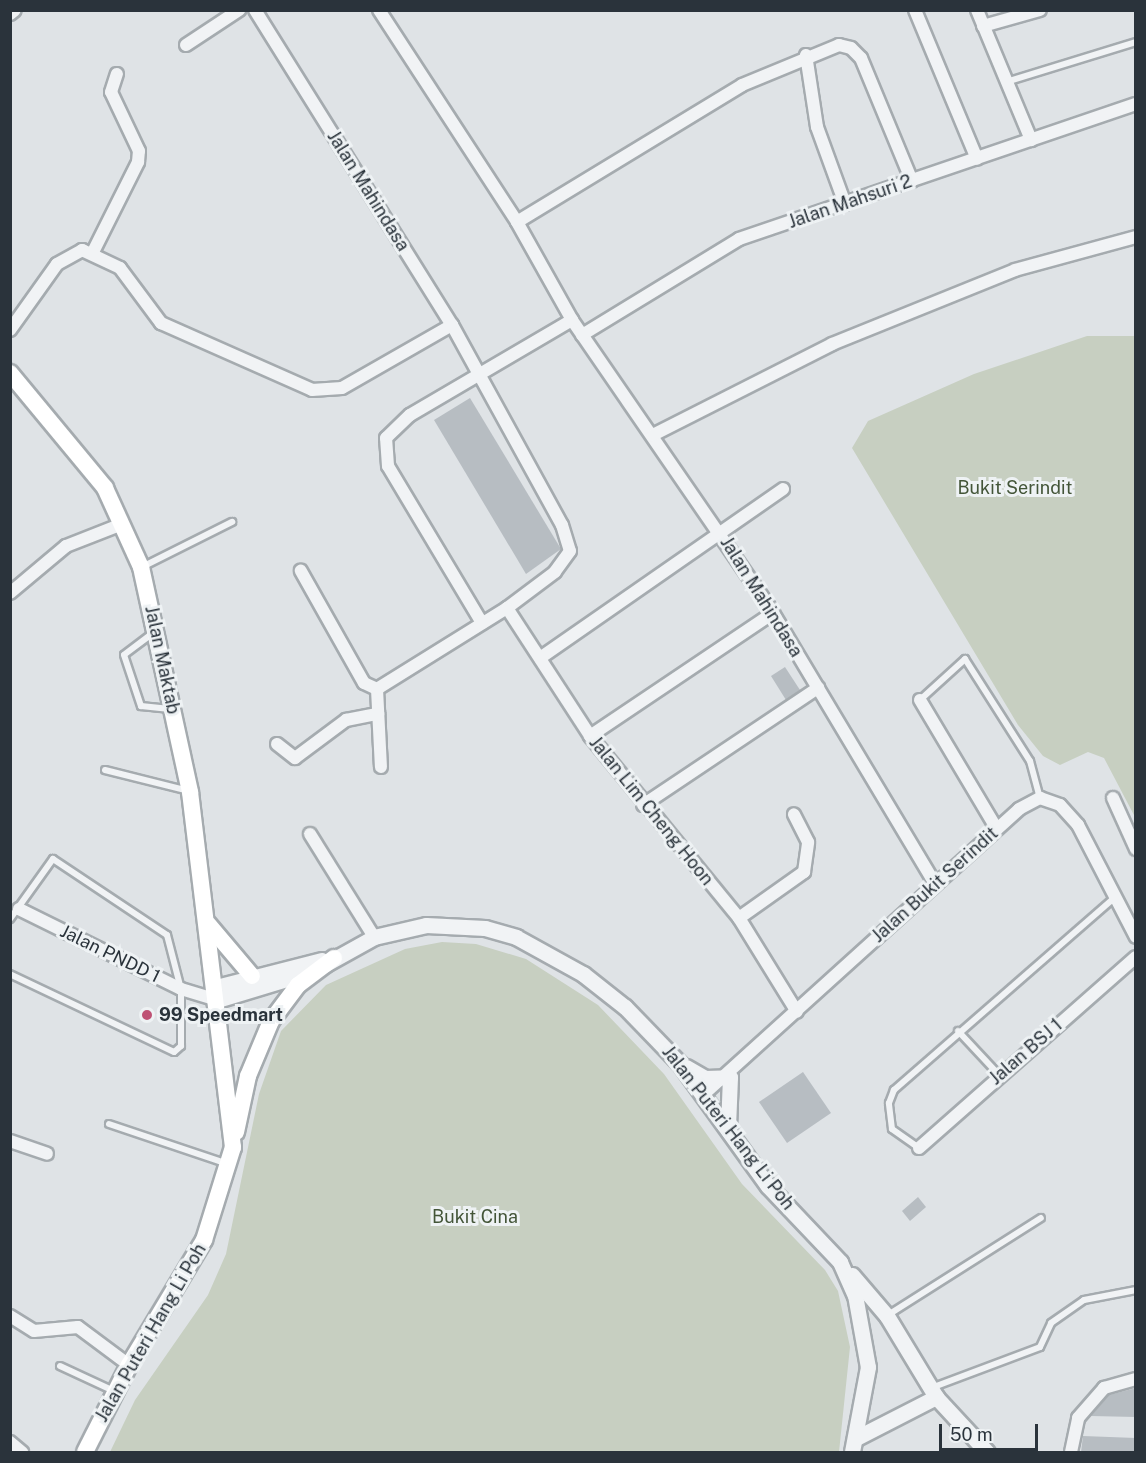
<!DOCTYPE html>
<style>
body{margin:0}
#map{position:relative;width:1146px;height:1463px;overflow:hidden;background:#dfe3e6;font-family:"Public Sans",sans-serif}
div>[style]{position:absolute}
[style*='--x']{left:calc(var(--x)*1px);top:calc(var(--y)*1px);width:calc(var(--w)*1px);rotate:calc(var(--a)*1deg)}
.green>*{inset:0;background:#c7cfc1}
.building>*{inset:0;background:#b7bdc2}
.roads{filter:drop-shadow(2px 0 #a5abaf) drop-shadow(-2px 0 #a5abaf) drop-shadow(0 2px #a5abaf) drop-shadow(0 -2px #a5abaf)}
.service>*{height:6px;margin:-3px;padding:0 3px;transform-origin:3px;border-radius:3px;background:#f1f3f5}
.minor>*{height:12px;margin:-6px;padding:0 6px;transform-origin:6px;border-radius:6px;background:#f1f3f5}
.tertiary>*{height:15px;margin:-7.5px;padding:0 7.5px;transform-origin:7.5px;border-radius:7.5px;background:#f1f3f5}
.secondary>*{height:16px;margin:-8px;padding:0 8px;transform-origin:8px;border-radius:8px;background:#fff}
.dots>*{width:16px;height:16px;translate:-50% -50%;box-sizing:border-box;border:3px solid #eef2f4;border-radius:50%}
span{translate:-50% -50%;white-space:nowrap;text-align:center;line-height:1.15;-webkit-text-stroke:6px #eef2f4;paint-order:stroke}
.street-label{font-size:18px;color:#2a333b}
.park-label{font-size:18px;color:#435538}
.poi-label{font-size:18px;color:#2a333b;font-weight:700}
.left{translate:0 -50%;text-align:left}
.frame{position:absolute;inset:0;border:12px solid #2a333b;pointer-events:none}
.scale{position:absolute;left:939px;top:1424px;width:99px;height:27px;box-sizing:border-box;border:3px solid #2a333b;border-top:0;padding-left:8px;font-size:18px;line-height:21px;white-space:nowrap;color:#2a333b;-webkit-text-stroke:4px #eef2f4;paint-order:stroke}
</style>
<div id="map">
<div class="green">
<i style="clip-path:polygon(1087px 336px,1135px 336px,1135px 817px,1104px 758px,1088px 752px,1060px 765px,1043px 756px,1018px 725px,852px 448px,868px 421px,974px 374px)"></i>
<i style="clip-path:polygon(442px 942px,476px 944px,526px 959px,598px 1005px,664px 1074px,742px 1184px,825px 1270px,838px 1291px,850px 1347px,839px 1452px,110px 1452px,135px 1400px,208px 1295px,226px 1254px,259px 1094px,281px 1031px,326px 985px,405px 949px)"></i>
</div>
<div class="building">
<i style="clip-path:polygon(470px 398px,561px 549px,526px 574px,434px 420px)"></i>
<i style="clip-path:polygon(785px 667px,800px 690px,786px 700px,771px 676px)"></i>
<i style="clip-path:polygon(803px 1072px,831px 1113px,787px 1143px,759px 1102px)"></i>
<i style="clip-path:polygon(918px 1197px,926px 1207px,910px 1221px,902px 1211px)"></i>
<i style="clip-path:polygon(1136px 1388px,1136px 1417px,1091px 1416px,1109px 1395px)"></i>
<i style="clip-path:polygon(1083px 1436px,1136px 1438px,1136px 1452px,1081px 1452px)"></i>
</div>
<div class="roads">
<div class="service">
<i style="--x:1006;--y:82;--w:136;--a:-17.1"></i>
<i style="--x:142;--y:567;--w:101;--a:-26.6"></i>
<i style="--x:153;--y:633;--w:36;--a:143"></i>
<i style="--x:124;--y:655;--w:54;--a:71.6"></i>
<i style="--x:141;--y:706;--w:29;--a:6"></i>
<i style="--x:920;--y:700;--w:61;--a:-42.3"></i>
<i style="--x:965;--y:659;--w:121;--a:57.5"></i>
<i style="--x:1030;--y:761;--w:38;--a:75"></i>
<i style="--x:105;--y:770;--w:87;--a:14"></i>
<i style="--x:10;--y:919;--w:74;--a:-54.4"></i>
<i style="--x:53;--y:859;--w:137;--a:33.7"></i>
<i style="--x:167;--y:935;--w:56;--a:75.5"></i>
<i style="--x:181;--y:989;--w:57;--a:90"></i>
<i style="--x:181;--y:1046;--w:9;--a:139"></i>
<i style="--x:174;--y:1052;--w:182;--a:-154.6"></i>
<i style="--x:958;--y:1031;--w:60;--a:47"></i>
<i style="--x:109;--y:1124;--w:122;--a:18.6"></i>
<i style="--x:919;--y:1148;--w:33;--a:-145"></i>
<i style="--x:892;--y:1129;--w:26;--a:-97"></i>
<i style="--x:889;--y:1103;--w:14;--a:-69"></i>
<i style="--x:894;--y:1090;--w:291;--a:-41.1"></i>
<i style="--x:888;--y:1315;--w:181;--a:-32.4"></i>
<i style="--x:60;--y:1366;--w:60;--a:24.8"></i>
<i style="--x:931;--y:1388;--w:116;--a:-20.6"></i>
<i style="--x:1040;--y:1347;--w:26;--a:-65"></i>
<i style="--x:1051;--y:1323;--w:40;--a:-34.9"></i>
<i style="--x:1084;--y:1300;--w:53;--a:-10.9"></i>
</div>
<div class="minor">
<i style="--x:255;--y:10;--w:372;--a:58"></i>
<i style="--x:452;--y:325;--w:228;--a:61.2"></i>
<i style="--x:562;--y:525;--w:27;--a:73"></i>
<i style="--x:570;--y:551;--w:26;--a:126"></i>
<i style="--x:555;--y:572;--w:60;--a:143.1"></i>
<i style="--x:507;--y:608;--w:153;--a:148.1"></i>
<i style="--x:377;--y:689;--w:14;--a:-155"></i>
<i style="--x:364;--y:683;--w:129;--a:-119.4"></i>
<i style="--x:379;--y:10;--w:253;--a:56.9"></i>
<i style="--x:517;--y:222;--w:112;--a:60.7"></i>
<i style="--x:572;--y:320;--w:355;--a:55.5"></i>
<i style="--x:773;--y:613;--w:316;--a:59.1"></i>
<i style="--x:915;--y:10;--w:161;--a:67.4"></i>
<i style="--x:977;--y:10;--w:141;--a:67.4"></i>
<i style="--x:10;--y:14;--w:6;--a:-39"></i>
<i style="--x:983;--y:26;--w:59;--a:-15.7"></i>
<i style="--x:186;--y:45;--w:64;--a:-33.4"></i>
<i style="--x:806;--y:55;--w:73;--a:81.3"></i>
<i style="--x:817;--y:127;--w:82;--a:70"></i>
<i style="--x:517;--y:222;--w:263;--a:-31.3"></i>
<i style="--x:742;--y:85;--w:105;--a:-22.4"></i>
<i style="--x:839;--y:45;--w:12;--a:14"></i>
<i style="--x:851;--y:48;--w:14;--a:45"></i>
<i style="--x:861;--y:58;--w:133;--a:67.5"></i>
<i style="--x:93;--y:252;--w:101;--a:-63.4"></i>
<i style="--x:138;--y:162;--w:11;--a:-85"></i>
<i style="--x:139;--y:151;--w:65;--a:-115.4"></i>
<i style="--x:111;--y:92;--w:19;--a:-72"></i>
<i style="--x:10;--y:330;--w:81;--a:-54.5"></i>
<i style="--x:57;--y:264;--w:29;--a:-29"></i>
<i style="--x:82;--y:250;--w:42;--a:25.3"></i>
<i style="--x:120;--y:268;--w:69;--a:53.3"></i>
<i style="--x:161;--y:323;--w:165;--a:23.9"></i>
<i style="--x:312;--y:390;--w:30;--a:-4"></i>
<i style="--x:342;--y:388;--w:127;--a:-29.8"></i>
<i style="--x:582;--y:335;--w:184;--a:-31.4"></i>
<i style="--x:739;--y:239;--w:419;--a:-18.8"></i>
<i style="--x:653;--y:435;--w:201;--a:-26.9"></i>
<i style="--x:832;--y:344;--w:197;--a:-22"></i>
<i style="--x:1015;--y:270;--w:125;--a:-15.3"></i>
<i style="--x:10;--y:593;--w:73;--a:-40"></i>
<i style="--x:66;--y:546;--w:60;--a:-21.4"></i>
<i style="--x:507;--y:608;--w:153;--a:57"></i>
<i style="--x:590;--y:736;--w:235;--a:50.7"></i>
<i style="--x:739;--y:918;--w:110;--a:58.3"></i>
<i style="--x:482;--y:623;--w:183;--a:-120.9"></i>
<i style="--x:388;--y:466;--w:28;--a:-94"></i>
<i style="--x:386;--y:438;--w:33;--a:-44"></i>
<i style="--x:410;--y:415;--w:188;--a:-30.4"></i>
<i style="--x:540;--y:658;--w:296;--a:-34.8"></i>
<i style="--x:377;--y:689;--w:78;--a:87.1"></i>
<i style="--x:920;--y:700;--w:150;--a:59.2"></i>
<i style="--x:590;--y:736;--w:220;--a:-33.9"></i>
<i style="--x:277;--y:744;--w:23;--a:38"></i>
<i style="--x:295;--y:758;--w:64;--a:-36.7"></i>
<i style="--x:346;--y:720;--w:33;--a:-11"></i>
<i style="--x:1113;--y:798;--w:56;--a:65.7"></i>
<i style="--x:643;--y:805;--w:211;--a:-33.8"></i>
<i style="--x:310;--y:834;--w:121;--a:58.1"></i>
<i style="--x:19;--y:909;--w:181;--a:26.3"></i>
<i style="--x:181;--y:989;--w:38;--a:17"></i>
<i style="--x:739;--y:918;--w:80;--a:-35.3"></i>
<i style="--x:804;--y:872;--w:30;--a:-82"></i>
<i style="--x:808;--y:842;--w:31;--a:-117"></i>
<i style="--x:704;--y:1094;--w:425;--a:-42.1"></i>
<i style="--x:1019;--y:809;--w:24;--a:-28"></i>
<i style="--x:1040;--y:798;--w:21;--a:19"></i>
<i style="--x:1060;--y:805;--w:27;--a:48"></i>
<i style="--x:1078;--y:825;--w:126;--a:62.6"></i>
<i style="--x:10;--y:1141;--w:39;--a:19"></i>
<i style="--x:919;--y:1148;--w:289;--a:-41.4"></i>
<i style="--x:10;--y:1316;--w:28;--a:32"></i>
<i style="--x:34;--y:1331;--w:44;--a:-5.2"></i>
<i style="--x:78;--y:1327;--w:64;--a:36.7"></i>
<i style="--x:10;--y:1442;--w:16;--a:40"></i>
<i style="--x:1071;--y:1452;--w:35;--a:-78"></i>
<i style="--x:1078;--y:1418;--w:40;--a:-49"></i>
<i style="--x:1104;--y:1388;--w:33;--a:-16"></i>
</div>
<div class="tertiary">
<i style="--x:216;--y:987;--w:109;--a:-14.3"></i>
<i style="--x:217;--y:1000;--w:100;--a:-16.8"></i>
<i style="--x:313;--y:971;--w:70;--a:-29.1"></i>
<i style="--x:374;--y:937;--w:53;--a:-13"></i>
<i style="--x:426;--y:925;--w:59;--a:2.9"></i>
<i style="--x:485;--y:928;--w:32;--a:16"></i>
<i style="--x:516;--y:937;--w:77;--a:28.9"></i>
<i style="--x:583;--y:974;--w:53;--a:38.2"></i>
<i style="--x:625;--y:1007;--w:81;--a:46"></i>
<i style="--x:681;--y:1065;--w:149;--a:54.3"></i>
<i style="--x:768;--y:1186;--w:105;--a:46.5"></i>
<i style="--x:840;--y:1262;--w:36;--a:66"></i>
<i style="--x:855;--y:1295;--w:73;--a:79.8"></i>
<i style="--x:868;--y:1367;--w:86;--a:100.7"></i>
<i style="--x:686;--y:1067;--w:22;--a:30"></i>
<i style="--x:705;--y:1078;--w:25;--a:-2"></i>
<i style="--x:730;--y:1077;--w:49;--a:92.3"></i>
<i style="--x:852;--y:1275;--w:54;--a:49.5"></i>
<i style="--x:887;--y:1316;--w:95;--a:58.8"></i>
<i style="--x:936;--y:1397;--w:75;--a:47.2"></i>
<i style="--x:858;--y:1437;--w:88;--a:-27.1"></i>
</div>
<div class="secondary">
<i style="--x:10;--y:373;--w:149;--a:50.4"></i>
<i style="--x:105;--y:488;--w:87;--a:65.5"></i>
<i style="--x:141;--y:567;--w:230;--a:77.7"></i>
<i style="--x:190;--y:792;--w:358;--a:83.1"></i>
<i style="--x:233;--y:1147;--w:97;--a:107.3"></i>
<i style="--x:204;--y:1240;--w:146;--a:121"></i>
<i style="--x:129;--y:1365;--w:97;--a:116.8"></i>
<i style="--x:208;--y:924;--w:68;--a:49.8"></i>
<i style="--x:236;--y:1132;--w:57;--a:-77.9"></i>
<i style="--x:248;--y:1076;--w:60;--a:-67.3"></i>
<i style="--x:271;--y:1021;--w:45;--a:-53.1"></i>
<i style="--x:298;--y:985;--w:45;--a:-36.9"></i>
</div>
</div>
<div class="dots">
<i style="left:147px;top:1015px;background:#be5174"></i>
</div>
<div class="street-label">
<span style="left:368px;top:191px;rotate:58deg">Jalan Mahindasa</span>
<span style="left:850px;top:202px;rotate:-19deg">Jalan Mahsuri 2</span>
<span style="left:761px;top:597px;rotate:58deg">Jalan Mahindasa</span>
<span style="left:162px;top:660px;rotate:78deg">Jalan Maktab</span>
<span style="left:651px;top:811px;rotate:51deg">Jalan Lim Cheng Hoon</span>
<span style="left:935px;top:885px;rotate:-42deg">Jalan Bukit Serindit</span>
<span style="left:110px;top:954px;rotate:26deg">Jalan PNDD 1</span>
<span style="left:1026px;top:1052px;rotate:-41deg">Jalan BSJ 1</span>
<span style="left:728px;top:1128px;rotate:52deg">Jalan Puteri Hang Li Poh</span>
<span style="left:151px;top:1333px;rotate:-60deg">Jalan Puteri Hang Li Poh</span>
</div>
<div class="park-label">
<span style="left:1015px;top:488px">Bukit Serindit</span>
<span style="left:475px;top:1217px">Bukit Cina</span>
</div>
<div class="poi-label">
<span class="left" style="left:159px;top:1015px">99 Speedmart</span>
</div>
<div class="frame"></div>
<div class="scale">50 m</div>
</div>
